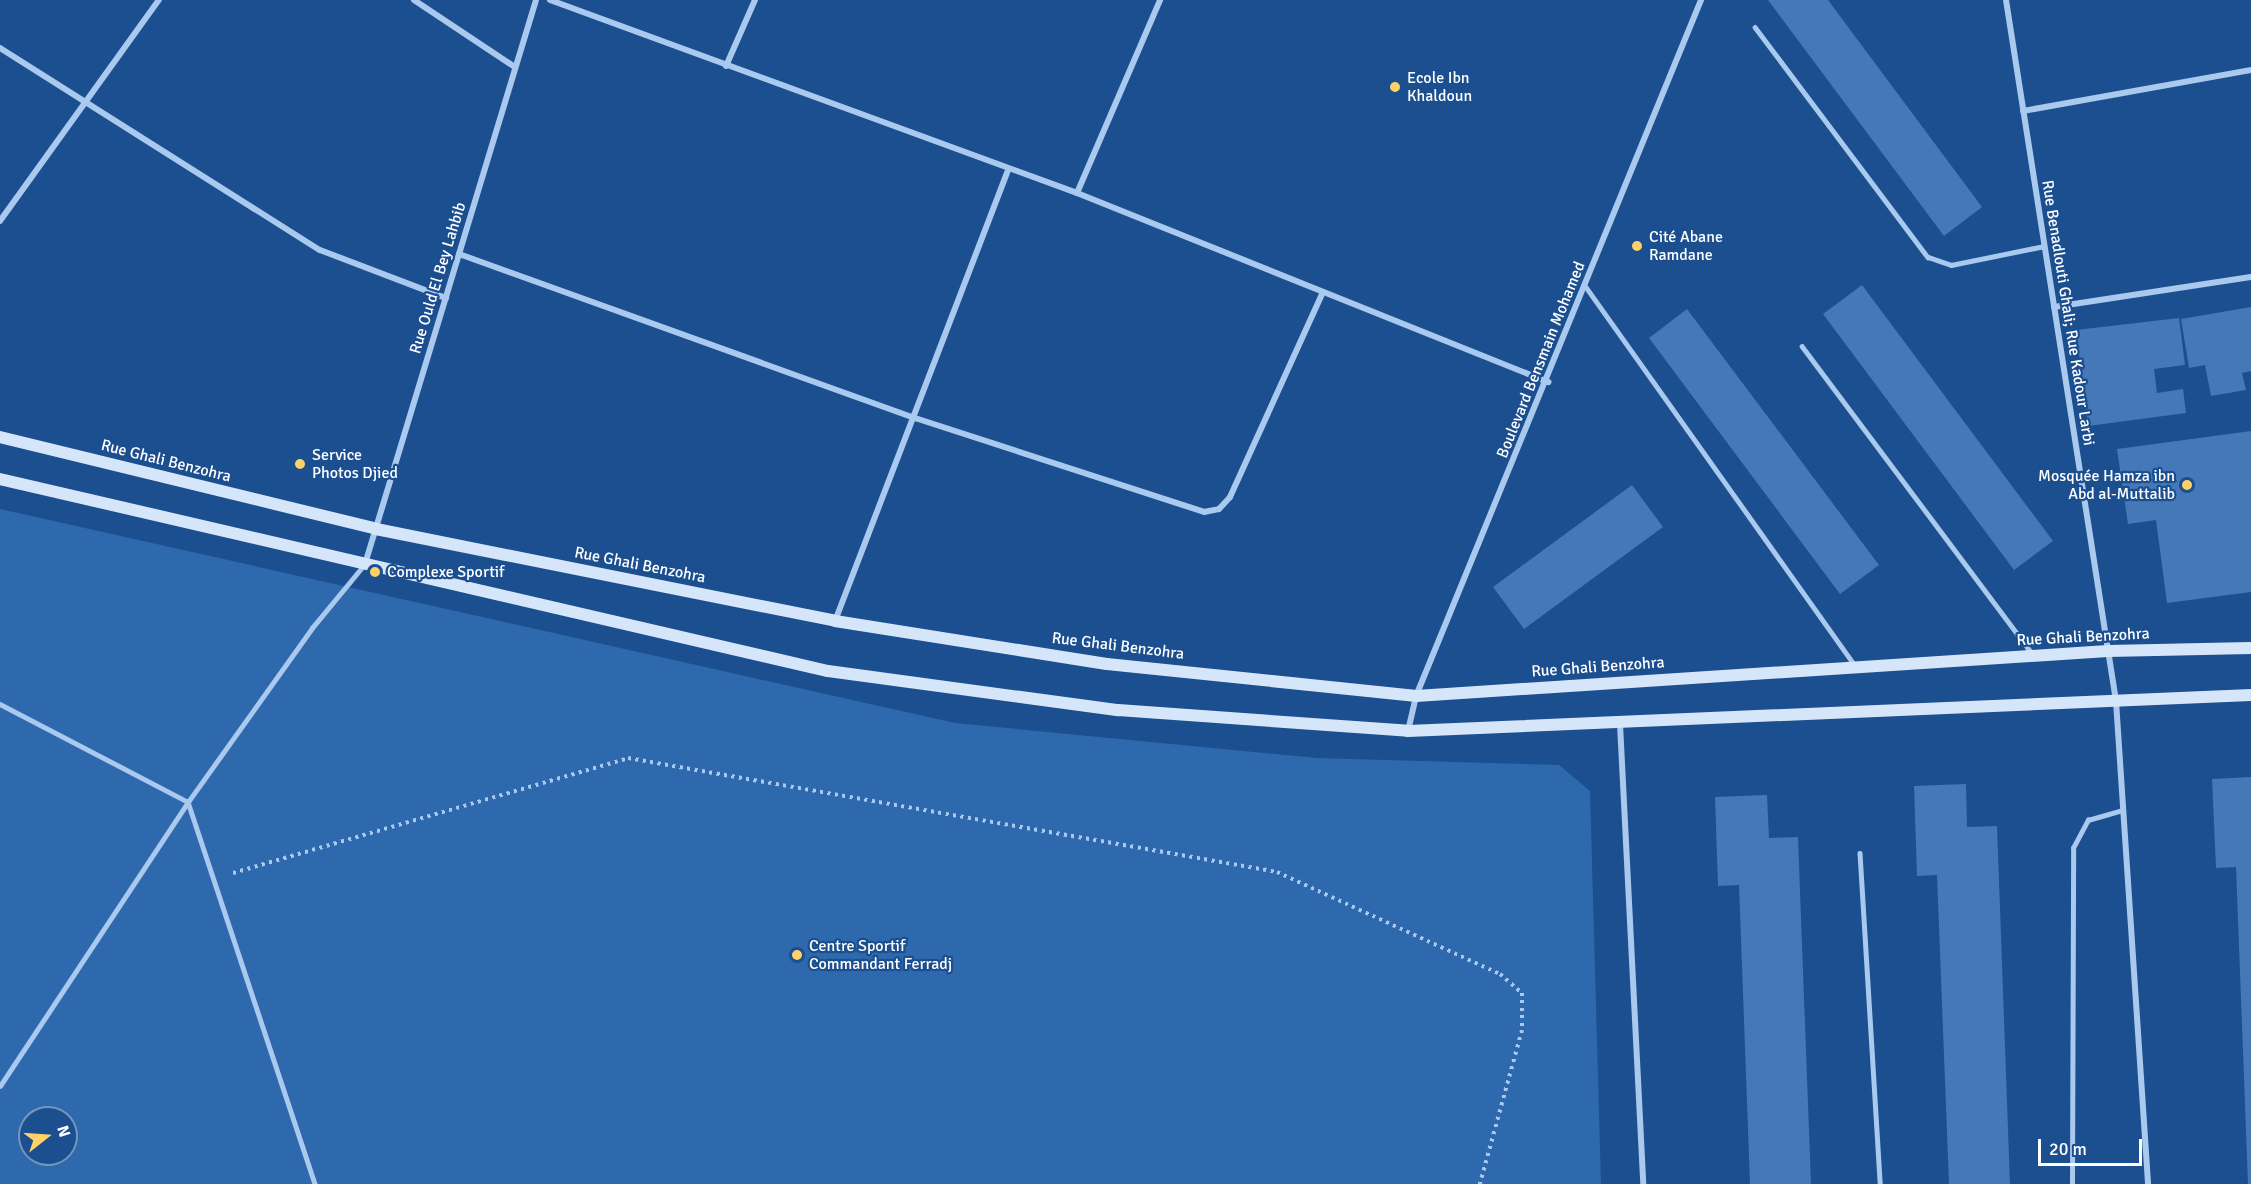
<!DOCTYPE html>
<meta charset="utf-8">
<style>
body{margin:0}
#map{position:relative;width:2251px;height:1184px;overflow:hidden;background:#1b4f8f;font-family:Signika,sans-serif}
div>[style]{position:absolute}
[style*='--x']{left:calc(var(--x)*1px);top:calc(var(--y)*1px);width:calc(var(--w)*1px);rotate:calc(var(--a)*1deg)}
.green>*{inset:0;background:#2e69ad}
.building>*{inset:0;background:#4478b7}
.path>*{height:4px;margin-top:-2px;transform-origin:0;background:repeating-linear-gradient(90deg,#a9c9ee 0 3px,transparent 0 7.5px)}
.lane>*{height:4.5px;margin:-2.25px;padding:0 2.25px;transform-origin:2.25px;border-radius:2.25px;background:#a9c9ee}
.street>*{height:6px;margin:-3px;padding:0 3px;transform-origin:3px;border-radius:3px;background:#a9c9ee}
.secondary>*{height:12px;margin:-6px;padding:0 6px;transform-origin:6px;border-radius:6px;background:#d6e6fa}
.dots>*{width:16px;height:16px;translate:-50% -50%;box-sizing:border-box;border:3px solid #1b4f8f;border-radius:50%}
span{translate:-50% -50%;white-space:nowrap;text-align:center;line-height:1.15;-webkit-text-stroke:4.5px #1b4f8f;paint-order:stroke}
.poi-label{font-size:16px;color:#fff}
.left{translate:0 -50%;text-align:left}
.right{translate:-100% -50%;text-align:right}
.street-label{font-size:16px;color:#fff}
.north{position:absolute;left:18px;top:1106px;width:60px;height:60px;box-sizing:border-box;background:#1b4f8f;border:2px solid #7695bc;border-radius:50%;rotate:73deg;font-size:16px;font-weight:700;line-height:24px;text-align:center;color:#fff}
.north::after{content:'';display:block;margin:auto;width:21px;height:27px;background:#ffd166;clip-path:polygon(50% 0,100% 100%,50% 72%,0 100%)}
.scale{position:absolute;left:2038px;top:1139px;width:104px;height:27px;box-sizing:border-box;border:3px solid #fff;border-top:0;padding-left:8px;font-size:18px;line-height:21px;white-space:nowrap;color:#fff;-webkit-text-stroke:4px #1b4f8f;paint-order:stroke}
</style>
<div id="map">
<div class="green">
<i style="clip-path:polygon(evenodd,0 509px,955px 723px,1317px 758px,1559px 765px,1590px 791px,1601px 1184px,0 1184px,0 509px,30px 1118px,66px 1118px,66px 1154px,30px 1154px,30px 1118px)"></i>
</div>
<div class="building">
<i style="clip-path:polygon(1768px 0,1828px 0,1982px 207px,1944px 236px)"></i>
<i style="clip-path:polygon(1862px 285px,2053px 541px,2014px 570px,1823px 314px)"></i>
<i style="clip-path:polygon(2251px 307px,2251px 371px,2242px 373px,2246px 390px,2211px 396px,2205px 365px,2189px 368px,2181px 319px)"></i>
<i style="clip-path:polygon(1687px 309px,1879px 565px,1840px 594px,1649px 338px)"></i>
<i style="clip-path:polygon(2179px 318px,2185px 365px,2154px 369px,2157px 393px,2183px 389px,2186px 413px,2088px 426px,2076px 330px)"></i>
<i style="clip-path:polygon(2251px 431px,2251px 592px,2167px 603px,2156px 520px,2128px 524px,2117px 449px)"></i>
<i style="clip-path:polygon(1632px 485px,1663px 527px,1524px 629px,1493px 587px)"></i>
<i style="clip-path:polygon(2251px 777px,2251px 1184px,2248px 1184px,2236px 867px,2216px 868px,2212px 779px)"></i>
<i style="clip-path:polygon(1966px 784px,1967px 827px,1997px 826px,2010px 1184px,1949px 1184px,1937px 875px,1917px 876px,1914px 786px)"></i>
<i style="clip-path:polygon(1767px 795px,1769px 838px,1798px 837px,1811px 1184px,1750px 1184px,1739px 885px,1718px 886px,1715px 797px)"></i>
</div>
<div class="path">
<i style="--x:233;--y:873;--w:411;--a:-16.2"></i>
<i style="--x:628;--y:758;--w:659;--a:9.96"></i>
<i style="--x:1277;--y:872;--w:245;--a:24.6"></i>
<i style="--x:1500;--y:974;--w:29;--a:41"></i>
<i style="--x:1522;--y:993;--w:37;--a:90"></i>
<i style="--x:1522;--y:1030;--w:160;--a:105.3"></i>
</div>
<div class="lane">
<i style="--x:1755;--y:27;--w:288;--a:53.1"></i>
<i style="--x:1928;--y:257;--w:24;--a:19"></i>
<i style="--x:1951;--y:265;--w:95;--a:-11.5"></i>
<i style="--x:1586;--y:287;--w:465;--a:54.6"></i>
<i style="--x:1802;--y:346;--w:384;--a:53.2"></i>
<i style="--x:0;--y:704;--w:212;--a:27.5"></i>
<i style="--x:188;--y:802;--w:403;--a:71.6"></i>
<i style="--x:1860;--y:853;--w:332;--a:86.5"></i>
<i style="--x:0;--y:1086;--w:341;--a:-56.5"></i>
<i style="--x:188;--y:802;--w:214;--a:-54.5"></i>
<i style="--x:312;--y:628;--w:82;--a:-50.5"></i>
<i style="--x:2072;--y:1184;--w:336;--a:-89.8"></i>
<i style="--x:2073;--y:848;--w:32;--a:-62"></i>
<i style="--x:2088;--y:820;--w:36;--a:-16"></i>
</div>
<div class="street">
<i style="--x:414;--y:0;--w:121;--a:33.6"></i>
<i style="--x:550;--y:0;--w:561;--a:20.11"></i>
<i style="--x:1077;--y:193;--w:508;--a:21.86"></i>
<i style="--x:2006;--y:0;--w:710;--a:81.08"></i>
<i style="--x:2116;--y:701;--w:484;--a:86.2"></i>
<i style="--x:0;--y:48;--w:378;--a:32.3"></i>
<i style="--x:320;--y:250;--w:135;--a:20.9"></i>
<i style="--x:726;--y:66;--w:72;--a:-66.3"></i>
<i style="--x:2023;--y:111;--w:232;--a:-10.2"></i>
<i style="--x:1077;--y:193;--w:210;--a:-66.7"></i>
<i style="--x:0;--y:221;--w:272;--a:-54.3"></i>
<i style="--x:459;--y:254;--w:485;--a:19.8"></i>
<i style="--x:915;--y:418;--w:304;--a:18"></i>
<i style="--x:1204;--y:512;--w:15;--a:-11"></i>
<i style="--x:1219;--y:509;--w:16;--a:-47"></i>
<i style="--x:1230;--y:497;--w:225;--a:-65.6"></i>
<i style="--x:2054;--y:307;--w:199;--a:-8.7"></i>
<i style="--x:365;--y:564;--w:589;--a:-73.13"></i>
<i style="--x:835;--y:621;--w:481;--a:-69"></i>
<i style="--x:1620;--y:724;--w:461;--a:87.1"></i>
<i style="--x:1408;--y:731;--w:36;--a:-77"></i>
<i style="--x:1416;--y:696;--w:752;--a:-67.73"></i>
</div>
<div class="secondary">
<i style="--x:0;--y:437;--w:387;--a:13.7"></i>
<i style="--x:376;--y:529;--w:468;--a:11.3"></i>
<i style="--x:835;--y:621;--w:275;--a:9"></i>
<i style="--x:1107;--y:664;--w:311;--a:5.9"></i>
<i style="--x:1416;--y:696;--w:693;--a:-3.72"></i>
<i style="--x:2108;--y:651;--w:143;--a:-1.2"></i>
<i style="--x:0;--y:479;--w:850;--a:13.06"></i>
<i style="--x:828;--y:671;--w:293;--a:7.7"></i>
<i style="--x:1118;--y:710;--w:291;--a:4.1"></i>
<i style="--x:1408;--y:731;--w:844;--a:-2.45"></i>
</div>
<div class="dots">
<i style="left:1395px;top:87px;background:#ffd166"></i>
<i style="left:1637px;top:246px;background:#ffd166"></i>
<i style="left:300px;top:464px;background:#ffd166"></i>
<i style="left:2187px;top:485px;background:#ffd166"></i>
<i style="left:375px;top:572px;background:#ffd166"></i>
<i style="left:797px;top:955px;background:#ffd166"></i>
</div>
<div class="poi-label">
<span class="left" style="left:1407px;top:87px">Ecole Ibn<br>Khaldoun</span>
<span class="left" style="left:1649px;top:246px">Cité Abane<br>Ramdane</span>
<span class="left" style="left:312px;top:464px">Service<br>Photos Djied</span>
<span class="right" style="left:2175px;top:485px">Mosquée Hamza ibn<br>Abd al-Muttalib</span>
<span class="left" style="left:387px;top:572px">Complexe Sportif</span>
<span class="left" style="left:809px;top:955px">Centre Sportif<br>Commandant Ferradj</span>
</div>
<div class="street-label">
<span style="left:438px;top:278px;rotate:-73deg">Rue Ould El Bey Lahbib</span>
<span style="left:2068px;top:313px;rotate:81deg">Rue Benadlouti Ghali; Rue Kadour Larbi</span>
<span style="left:1541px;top:360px;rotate:-68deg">Boulevard Bensmain Mohamed</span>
<span style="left:166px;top:461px;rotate:14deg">Rue Ghali Benzohra</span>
<span style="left:640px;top:565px;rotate:11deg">Rue Ghali Benzohra</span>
<span style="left:2083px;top:637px;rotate:-3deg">Rue Ghali Benzohra</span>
<span style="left:1118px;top:646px;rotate:7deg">Rue Ghali Benzohra</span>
<span style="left:1598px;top:667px;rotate:-4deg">Rue Ghali Benzohra</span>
</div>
<div class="north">N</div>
<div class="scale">20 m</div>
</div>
